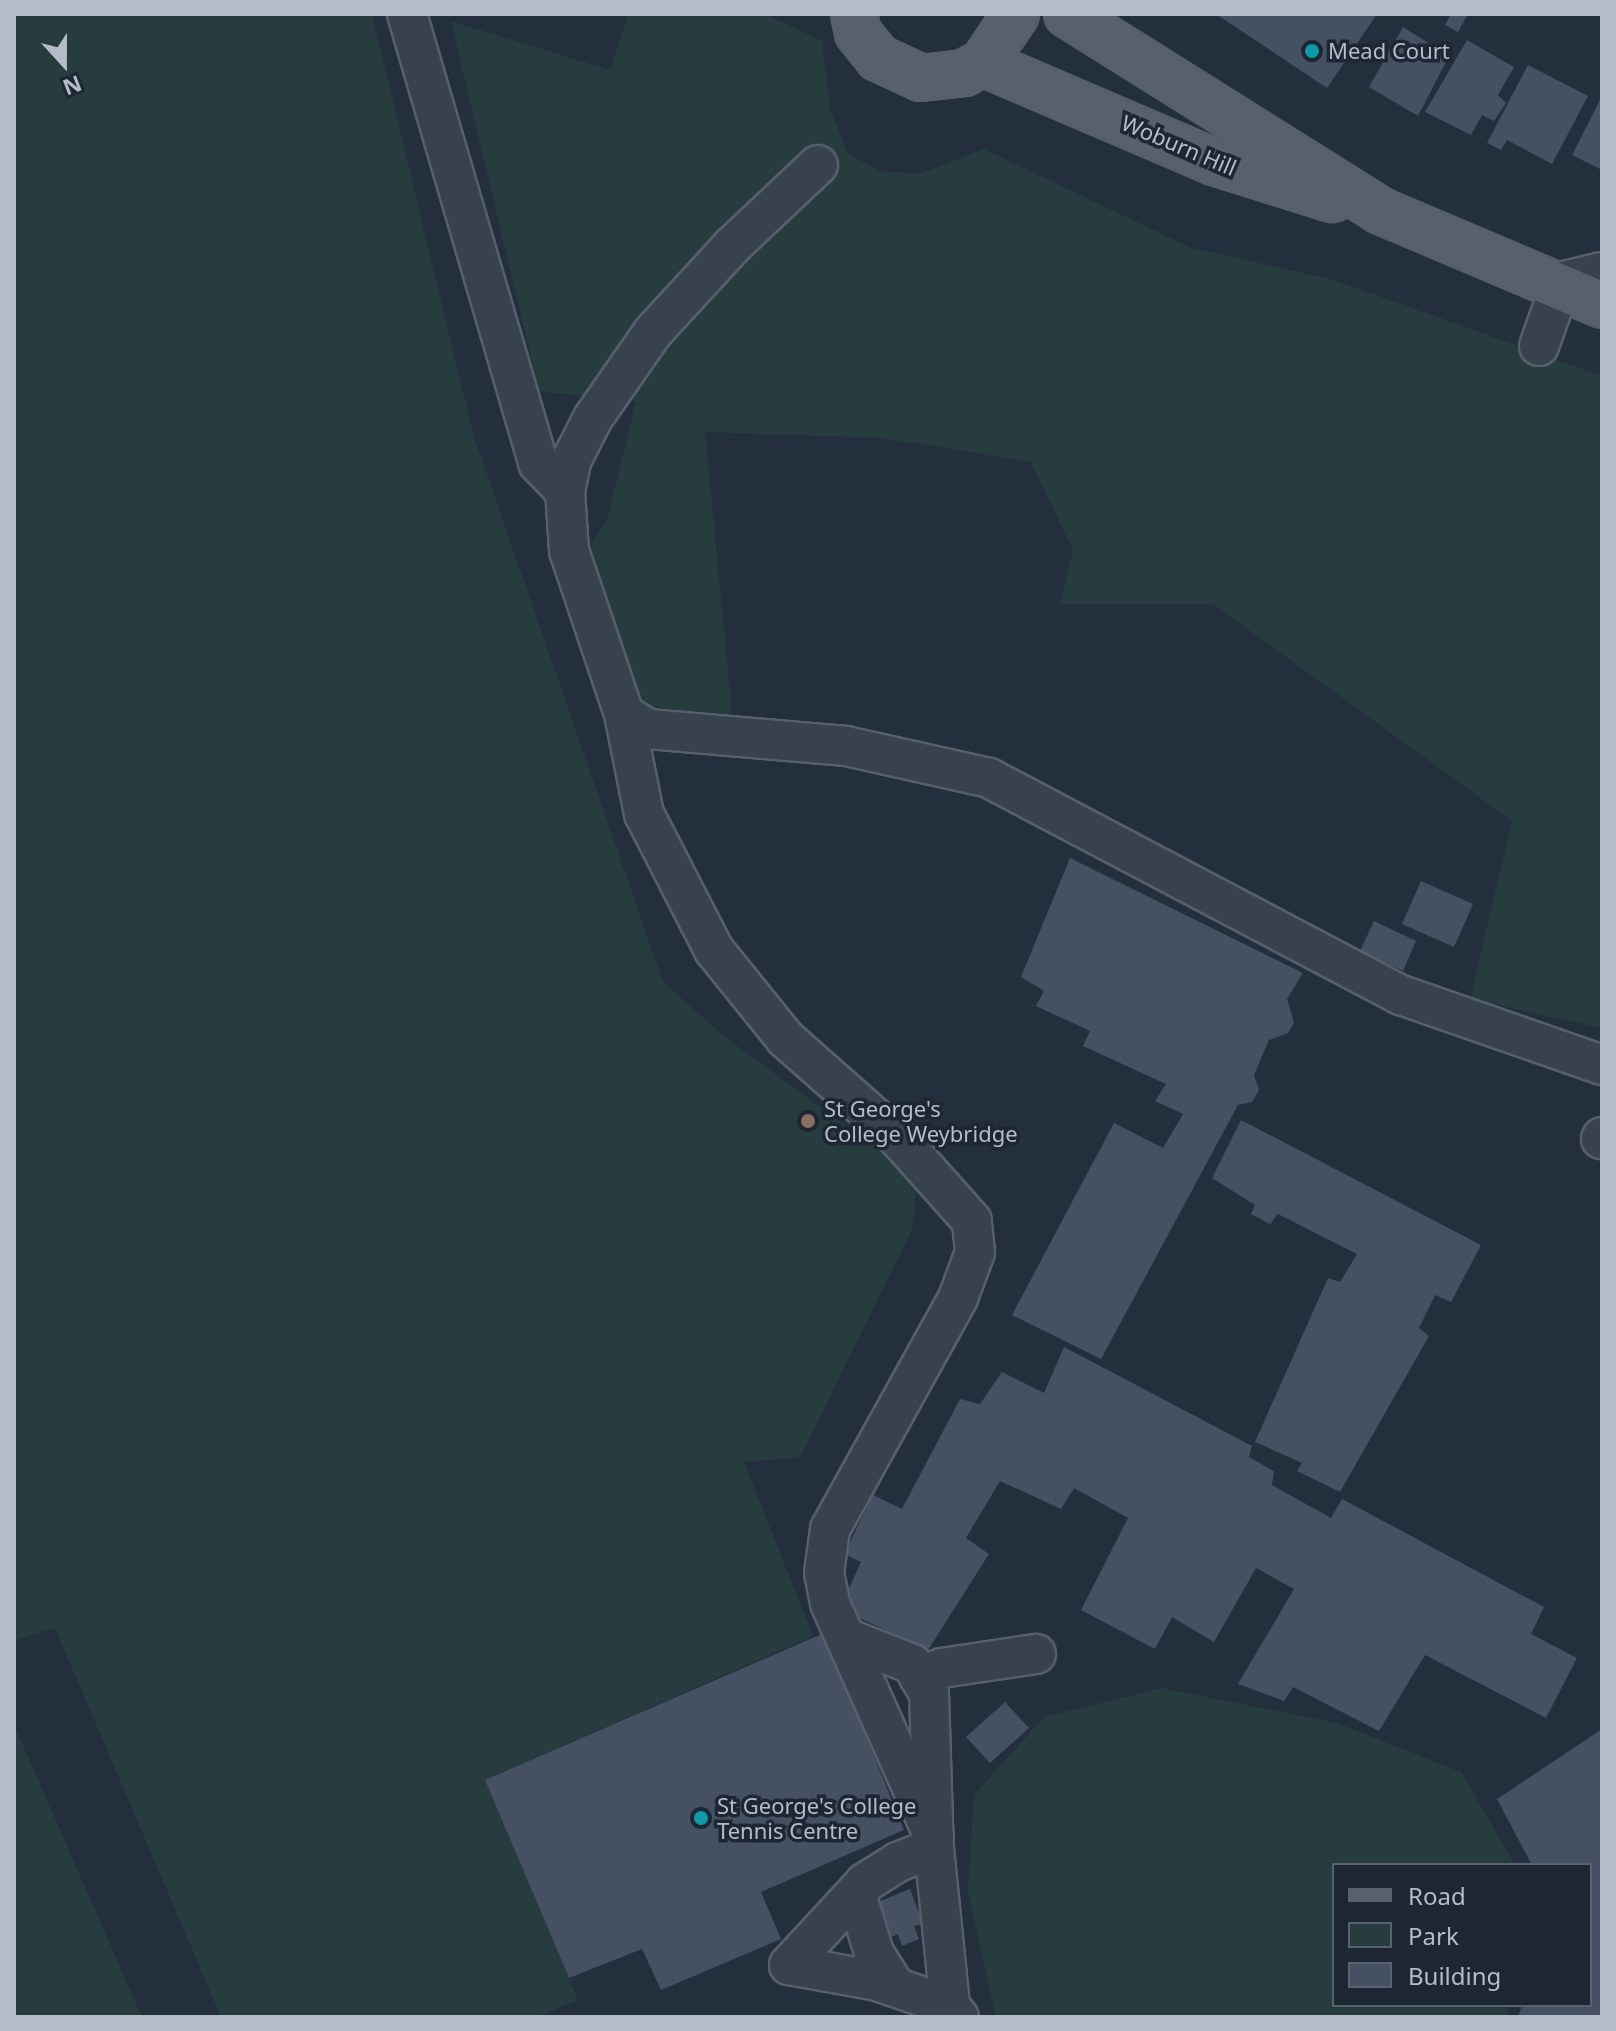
<!DOCTYPE html>
<style>
body{margin:0}
#map{position:relative;width:1616px;height:2031px;overflow:hidden;background:#242f3e;font-family:"Noto Sans",sans-serif}
div>[style]{position:absolute}
[style*='--x']{left:calc(var(--x)*1px);top:calc(var(--y)*1px);width:calc(var(--w)*1px);rotate:calc(var(--a)*1deg)}
.green>*{inset:0;background:#263c3f}
.building>*{inset:0;background:#455162}
.roads{filter:drop-shadow(2px 0 #565f6c) drop-shadow(-2px 0 #565f6c) drop-shadow(0 2px #565f6c) drop-shadow(0 -2px #565f6c)}
.minor>*{height:38px;margin:-19px;padding:0 19px;transform-origin:19px;border-radius:19px;background:#38414e}
.major>*{height:44px;margin:-22px;padding:0 22px;transform-origin:22px;border-radius:22px;background:#56606e}
.dots>*{width:22px;height:22px;translate:-50% -50%;box-sizing:border-box;border:4px solid #1d2633;border-radius:50%}
span{translate:-50% -50%;white-space:nowrap;text-align:center;line-height:1.15;-webkit-text-stroke:7px #1d2633;paint-order:stroke}
.poi-label{font-size:22px;color:#b4bcc9}
.left{translate:0 -50%;text-align:left}
.street-label{font-size:22px;color:#b4bcc9}
.frame{position:absolute;inset:0;border:16px solid #b4bcc9;pointer-events:none}
.legend{position:absolute;left:1332px;top:1863px;width:260px;height:144px;box-sizing:border-box;background:#1d2633;border:2px solid #59626f;margin:0;padding:10px 14px;list-style:none;font-size:24px;color:#b4bcc9}
.legend li{display:flex;align-items:center;gap:16px;height:40px}
.legend b{width:40px;border:2px solid #59626f}
.north{position:absolute;left:24px;top:24px;width:80px;height:80px;-webkit-text-stroke:6px #1d2633;paint-order:stroke;rotate:159deg;font-size:22px;font-weight:700;line-height:32px;text-align:center;color:#b4bcc9}
.north::after{content:'';display:block;margin:auto;width:28px;height:36px;background:#b4bcc9;clip-path:polygon(50% 0,100% 100%,50% 72%,0 100%)}
</style>
<div id="map">
<div class="green">
<i style="clip-path:polygon(14px 14px,372px 14px,473px 434px,663px 982px,725px 1037px,917px 1179px,912px 1230px,800px 1457px,744px 1462px,813px 1636px,485px 1780px,578px 2000px,537px 2017px,221px 2017px,55px 1628px,14px 1641px)"></i>
<i style="clip-path:polygon(628px 14px,765px 14px,822px 41px,830px 109px,848px 154px,882px 172px,922px 173px,984px 149px,1189px 247px,1334px 280px,1602px 376px,1602px 1028px,1470px 999px,1512px 821px,1213px 604px,1060px 604px,1073px 550px,1031px 462px,883px 438px,705px 432px,732px 714px,668px 712px,624px 694px,585px 554px,607px 520px,636px 402px,539px 391px,451px 21px,610px 70px)"></i>
<i style="clip-path:polygon(1162px 1688px,1337px 1723px,1461px 1772px,1515px 1865px,1334px 1865px,1334px 2005px,1509px 2005px,1506px 2017px,996px 2017px,968px 1892px,974px 1795px,1044px 1717px)"></i>
<i style="clip-path:polygon(14px 1725px,142px 2017px,14px 2017px)"></i>
</div>
<div class="building">
<i style="clip-path:polygon(1216px 14px,1377px 14px,1327px 88px)"></i>
<i style="clip-path:polygon(1451px 14px,1468px 14px,1458px 32px,1445px 25px)"></i>
<i style="clip-path:polygon(1403px 27px,1449px 56px,1418px 116px,1369px 87px)"></i>
<i style="clip-path:polygon(1467px 40px,1514px 67px,1498px 95px,1506px 103px,1494px 121px,1482px 115px,1471px 135px,1425px 112px)"></i>
<i style="clip-path:polygon(1528px 65px,1588px 96px,1552px 164px,1507px 140px,1501px 150px,1487px 143px)"></i>
<i style="clip-path:polygon(1602px 96px,1602px 170px,1572px 155px)"></i>
<i style="clip-path:polygon(1070px 858px,1303px 973px,1287px 999px,1294px 1023px,1288px 1033px,1269px 1040px,1254px 1075px,1259px 1090px,1252px 1102px,1238px 1105px,1101px 1359px,1012px 1315px,1114px 1123px,1163px 1148px,1183px 1114px,1155px 1101px,1166px 1084px,1083px 1046px,1090px 1031px,1036px 1006px,1044px 991px,1021px 977px)"></i>
<i style="clip-path:polygon(1421px 881px,1473px 904px,1454px 947px,1402px 924px)"></i>
<i style="clip-path:polygon(1374px 921px,1416px 941px,1403px 971px,1360px 951px)"></i>
<i style="clip-path:polygon(1241px 1120px,1481px 1245px,1451px 1302px,1435px 1295px,1419px 1328px,1429px 1336px,1340px 1492px,1297px 1471px,1302px 1463px,1255px 1442px,1328px 1278px,1340px 1282px,1357px 1254px,1278px 1214px,1270px 1224px,1251px 1214px,1255px 1205px,1212px 1178px)"></i>
<i style="clip-path:polygon(1064px 1347px,1252px 1446px,1249px 1457px,1274px 1471px,1272px 1485px,1331px 1518px,1342px 1499px,1544px 1607px,1531px 1634px,1577px 1658px,1546px 1718px,1425px 1655px,1379px 1731px,1293px 1687px,1284px 1701px,1238px 1684px,1294px 1589px,1256px 1568px,1214px 1642px,1172px 1617px,1155px 1649px,1081px 1610px,1128px 1518px,1074px 1488px,1061px 1509px,1000px 1481px,966px 1538px,989px 1554px,928px 1650px,853px 1615px,855px 1604px,844px 1599px,861px 1562px,844px 1554px,873px 1495px,902px 1509px,960px 1399px,980px 1404px,1002px 1372px,1044px 1393px)"></i>
<i style="clip-path:polygon(824px 1633px,904px 1830px,761px 1892px,781px 1939px,661px 1990px,642px 1949px,569px 1978px,485px 1780px)"></i>
<i style="clip-path:polygon(1005px 1702px,1029px 1728px,990px 1763px,966px 1737px)"></i>
<i style="clip-path:polygon(1602px 1729px,1602px 2017px,1518px 2017px,1522px 2005px,1590px 2005px,1590px 1865px,1532px 1865px,1497px 1799px)"></i>
<i style="clip-path:polygon(910px 1889px,923px 1924px,914px 1926px,919px 1939px,902px 1946px,898px 1934px,891px 1937px,878px 1902px)"></i>
</div>
<div class="roads">
<div class="minor">
<i style="--x:407;--y:14;--w:468;--a:73.7"></i>
<i style="--x:538;--y:463;--w:39;--a:46"></i>
<i style="--x:1552;--y:284;--w:51;--a:-13.5"></i>
<i style="--x:1539;--y:346;--w:63;--a:-70.4"></i>
<i style="--x:624;--y:714;--w:172;--a:-108.6"></i>
<i style="--x:569;--y:551;--w:60;--a:-93.8"></i>
<i style="--x:565;--y:491;--w:33;--a:-78"></i>
<i style="--x:572;--y:459;--w:46;--a:-62.9"></i>
<i style="--x:593;--y:418;--w:105;--a:-55.1"></i>
<i style="--x:653;--y:332;--w:117;--a:-47.4"></i>
<i style="--x:732;--y:246;--w:118;--a:-43.3"></i>
<i style="--x:1601;--y:1139;--w:2;--a:-63"></i>
<i style="--x:846;--y:1638;--w:71;--a:21.5"></i>
<i style="--x:912;--y:1664;--w:34;--a:60"></i>
<i style="--x:929;--y:1693;--w:155;--a:88.2"></i>
<i style="--x:934;--y:1848;--w:159;--a:84.2"></i>
<i style="--x:950;--y:2006;--w:14;--a:51"></i>
<i style="--x:919;--y:1677;--w:25;--a:-21"></i>
<i style="--x:942;--y:1668;--w:95;--a:-8.5"></i>
<i style="--x:934;--y:1837;--w:256;--a:-114"></i>
<i style="--x:830;--y:1603;--w:31;--a:-101"></i>
<i style="--x:824;--y:1573;--w:44;--a:-82.2"></i>
<i style="--x:830;--y:1529;--w:264;--a:-61"></i>
<i style="--x:958;--y:1298;--w:49;--a:-69.7"></i>
<i style="--x:975;--y:1252;--w:31;--a:-96"></i>
<i style="--x:972;--y:1221;--w:110;--a:-131.7"></i>
<i style="--x:899;--y:1139;--w:152;--a:-138.5"></i>
<i style="--x:785;--y:1038;--w:113;--a:-128.9"></i>
<i style="--x:714;--y:950;--w:153;--a:-117.2"></i>
<i style="--x:644;--y:814;--w:102;--a:-101.3"></i>
<i style="--x:624;--y:714;--w:28;--a:32"></i>
<i style="--x:648;--y:729;--w:199;--a:4.9"></i>
<i style="--x:846;--y:746;--w:147;--a:12.6"></i>
<i style="--x:989;--y:778;--w:466;--a:27.8"></i>
<i style="--x:1401;--y:995;--w:213;--a:19.2"></i>
<i style="--x:934;--y:1848;--w:39;--a:159"></i>
<i style="--x:898;--y:1862;--w:39;--a:148"></i>
<i style="--x:865;--y:1883;--w:112;--a:132.8"></i>
<i style="--x:789;--y:1965;--w:89;--a:10.3"></i>
<i style="--x:877;--y:1981;--w:77;--a:18.9"></i>
<i style="--x:856;--y:1894;--w:62;--a:73"></i>
<i style="--x:874;--y:1953;--w:40;--a:58"></i>
</div>
<div class="major">
<i style="--x:854;--y:14;--w:19;--a:78"></i>
<i style="--x:858;--y:33;--w:32;--a:51"></i>
<i style="--x:878;--y:58;--w:47;--a:24.9"></i>
<i style="--x:921;--y:78;--w:43;--a:-6.6"></i>
<i style="--x:964;--y:73;--w:21;--a:-28"></i>
<i style="--x:983;--y:63;--w:59;--a:-56"></i>
<i style="--x:1067;--y:14;--w:371;--a:32.1"></i>
<i style="--x:1381;--y:211;--w:240;--a:23"></i>
<i style="--x:983;--y:63;--w:251;--a:23.2"></i>
<i style="--x:1214;--y:162;--w:124;--a:17.4"></i>
</div>
</div>
<div class="dots">
<i style="left:1312px;top:51px;background:#0f9aa8"></i>
<i style="left:808px;top:1121px;background:#8d6e63"></i>
<i style="left:701px;top:1818px;background:#0f9aa8"></i>
</div>
<div class="poi-label">
<span class="left" style="left:1328px;top:51px">Mead Court</span>
<span class="left" style="left:824px;top:1121px">St George's<br>College Weybridge</span>
<span class="left" style="left:717px;top:1818px">St George's College<br>Tennis Centre</span>
</div>
<div class="street-label">
<span style="left:1179px;top:145px;rotate:23deg">Woburn Hill</span>
</div>
<div class="frame"></div>
<ul class="legend">
<li><b style="height:10px;background:#56606e"></b>Road</li>
<li><b style="height:22px;background:#263c3f"></b>Park</li>
<li><b style="height:22px;background:#455162"></b>Building</li>
</ul>
<div class="north">N</div>
</div>
